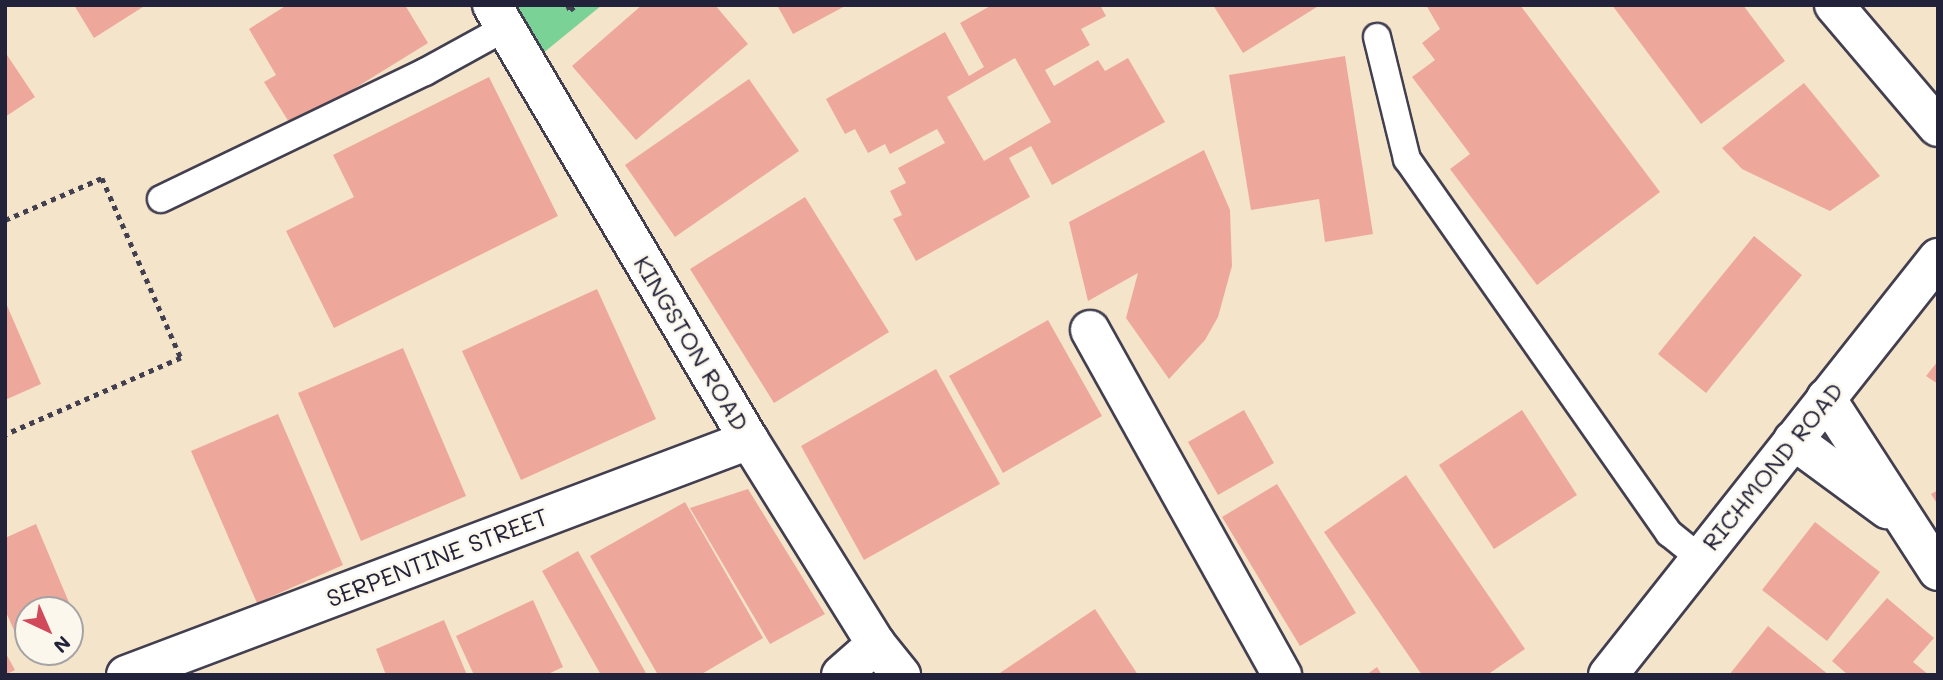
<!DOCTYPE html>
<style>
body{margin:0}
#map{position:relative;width:1943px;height:680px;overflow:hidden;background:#f4e4ca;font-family:Mali,sans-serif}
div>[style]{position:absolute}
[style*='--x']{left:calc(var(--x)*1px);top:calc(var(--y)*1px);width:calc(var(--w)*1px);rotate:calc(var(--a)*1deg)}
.green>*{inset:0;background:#7bd296}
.building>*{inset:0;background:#eea89b}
.path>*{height:4.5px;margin-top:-2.25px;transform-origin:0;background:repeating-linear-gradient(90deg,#423f50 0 5px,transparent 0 10px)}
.roads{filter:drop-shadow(2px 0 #423f50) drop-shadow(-2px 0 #423f50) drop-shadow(0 2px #423f50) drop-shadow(0 -2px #423f50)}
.lane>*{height:26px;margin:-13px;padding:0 13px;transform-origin:13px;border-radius:13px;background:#fff}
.street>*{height:38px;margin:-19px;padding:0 19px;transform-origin:19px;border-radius:19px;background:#fff}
.secondary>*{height:38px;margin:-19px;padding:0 19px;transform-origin:19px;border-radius:19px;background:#fff}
.primary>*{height:38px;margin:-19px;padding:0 19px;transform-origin:19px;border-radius:19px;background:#fff}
span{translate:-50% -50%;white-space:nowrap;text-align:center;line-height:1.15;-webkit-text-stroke:5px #fbf7ec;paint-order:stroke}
.street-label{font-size:24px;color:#22223b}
.frame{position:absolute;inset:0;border:7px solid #22223b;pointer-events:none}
.north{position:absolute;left:14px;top:596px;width:70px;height:70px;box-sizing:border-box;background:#fbf7ec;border:2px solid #a4a2a5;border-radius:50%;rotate:136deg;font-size:19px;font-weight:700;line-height:28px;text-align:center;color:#22223b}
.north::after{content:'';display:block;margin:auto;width:24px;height:32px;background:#d1495b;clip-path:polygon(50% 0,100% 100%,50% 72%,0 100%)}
</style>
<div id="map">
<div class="green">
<i style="clip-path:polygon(512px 5px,602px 5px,542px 54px)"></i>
</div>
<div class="building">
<i style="clip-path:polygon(74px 5px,146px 5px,94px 38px)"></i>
<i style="clip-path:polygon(287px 5px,405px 5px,428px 43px,292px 127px,264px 82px,276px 75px,249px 29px)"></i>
<i style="clip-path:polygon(642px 5px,715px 5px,748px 44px,636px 140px,572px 66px)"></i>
<i style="clip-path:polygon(777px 5px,847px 5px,793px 34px)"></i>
<i style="clip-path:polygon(evenodd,992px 5px,1100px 5px,1106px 16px,1081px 29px,1090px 45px,1045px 70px,1054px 86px,1098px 60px,1105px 71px,1128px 58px,1165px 122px,1052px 185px,1031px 146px,1009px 158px,1030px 197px,916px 261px,893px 219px,902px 215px,890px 191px,906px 183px,898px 168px,945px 143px,937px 129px,890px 154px,885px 144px,868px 153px,855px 129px,845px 134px,826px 99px,945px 32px,969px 76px,984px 67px,960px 23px,992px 5px,1015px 58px,1051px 122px,984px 161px,947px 97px,1015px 58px)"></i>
<i style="clip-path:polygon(1213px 5px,1320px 5px,1243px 53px)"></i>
<i style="clip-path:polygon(1426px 5px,1520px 5px,1660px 192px,1537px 285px,1450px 169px,1470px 154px,1412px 77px,1435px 60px,1422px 43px,1440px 29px)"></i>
<i style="clip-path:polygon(1612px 5px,1743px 5px,1785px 61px,1701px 124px)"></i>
<i style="clip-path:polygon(5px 52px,35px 97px,5px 117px)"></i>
<i style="clip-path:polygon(1345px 56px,1373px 234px,1325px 242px,1319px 199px,1251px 210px,1229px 75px)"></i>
<i style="clip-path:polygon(489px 77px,558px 216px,334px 328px,286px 231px,354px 197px,333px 155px)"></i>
<i style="clip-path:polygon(749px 79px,799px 151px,675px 237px,625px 165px)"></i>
<i style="clip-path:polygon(1804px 83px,1880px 176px,1830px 211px,1742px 169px,1722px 148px)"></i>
<i style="clip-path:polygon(1204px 150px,1230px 210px,1232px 266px,1218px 317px,1205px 340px,1169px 379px,1126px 318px,1138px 273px,1088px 301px,1069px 222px)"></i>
<i style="clip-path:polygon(805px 197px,889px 332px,774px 403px,690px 269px)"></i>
<i style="clip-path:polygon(1754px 236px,1802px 275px,1706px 393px,1658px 354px)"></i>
<i style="clip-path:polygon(597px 289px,656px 419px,521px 480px,462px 351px)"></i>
<i style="clip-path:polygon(5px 301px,41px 384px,5px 400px)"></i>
<i style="clip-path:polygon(1048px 320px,1102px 416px,1003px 473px,949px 376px)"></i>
<i style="clip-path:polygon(403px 348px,466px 496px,361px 541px,298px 393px)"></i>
<i style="clip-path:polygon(1938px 361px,1938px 384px,1926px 376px)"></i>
<i style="clip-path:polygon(936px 369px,1000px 484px,864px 560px,801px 446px)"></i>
<i style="clip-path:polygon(1244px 410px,1274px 463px,1218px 495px,1188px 442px)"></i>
<i style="clip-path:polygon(1522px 410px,1577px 495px,1494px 549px,1439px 465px)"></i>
<i style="clip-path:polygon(278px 414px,343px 565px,257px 603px,191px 451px)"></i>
<i style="clip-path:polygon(1406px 475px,1525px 649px,1487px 675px,1422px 675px,1324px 532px)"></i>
<i style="clip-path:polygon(1277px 484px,1356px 613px,1300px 646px,1222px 517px)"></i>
<i style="clip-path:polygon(748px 489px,825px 614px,770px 644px,690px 508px)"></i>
<i style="clip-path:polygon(1938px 490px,1938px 505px,1931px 494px)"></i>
<i style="clip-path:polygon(685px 502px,763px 638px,700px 675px,658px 675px,590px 556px)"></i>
<i style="clip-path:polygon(1815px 522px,1880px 572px,1827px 641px,1762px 590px)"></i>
<i style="clip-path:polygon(36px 524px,81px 631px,70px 635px,70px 610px,28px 610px,25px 655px,5px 610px,5px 538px)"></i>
<i style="clip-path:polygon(578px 551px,647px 675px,601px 675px,542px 571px)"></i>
<i style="clip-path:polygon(1887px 598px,1934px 638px,1913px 662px,1929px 675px,1848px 675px,1832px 661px)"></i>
<i style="clip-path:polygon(533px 600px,563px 667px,546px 675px,474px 675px,456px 636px)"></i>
<i style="clip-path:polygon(1095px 609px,1138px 675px,997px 675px)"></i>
<i style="clip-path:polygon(444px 620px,467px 675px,386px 675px,376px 649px)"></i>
<i style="clip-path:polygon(1768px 626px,1829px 675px,1729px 675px)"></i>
<i style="clip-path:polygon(5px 652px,15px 670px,5px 675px)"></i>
<i style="clip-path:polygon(1377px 667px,1382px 675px,1366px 675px)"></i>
</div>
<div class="path">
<i style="--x:568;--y:5;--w:5;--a:68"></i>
<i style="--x:570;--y:10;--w:8;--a:-40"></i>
<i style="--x:5;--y:220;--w:106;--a:-23.4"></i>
<i style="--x:102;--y:178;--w:197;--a:66.3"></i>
<i style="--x:181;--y:358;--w:192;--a:156.4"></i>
</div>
<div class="roads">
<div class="lane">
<i style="--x:1377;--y:37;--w:126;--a:76.2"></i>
<i style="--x:1407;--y:159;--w:457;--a:55"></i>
<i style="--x:1669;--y:533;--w:38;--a:39"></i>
<i style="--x:161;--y:199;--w:293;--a:-25.7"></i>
<i style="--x:425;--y:72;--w:91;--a:-28.8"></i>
</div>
<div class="street">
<i style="--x:492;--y:5;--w:505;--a:59.43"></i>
<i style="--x:749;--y:440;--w:240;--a:58.1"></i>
<i style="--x:876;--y:644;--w:40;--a:51"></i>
<i style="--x:1090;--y:330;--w:395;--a:60.9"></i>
<i style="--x:126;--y:675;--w:666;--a:-20.67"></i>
<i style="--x:841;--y:675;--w:47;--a:-41.5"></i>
</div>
<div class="secondary">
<i style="--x:1834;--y:5;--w:160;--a:49.6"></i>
<i style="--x:1826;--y:398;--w:206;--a:57.1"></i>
<i style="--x:1793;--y:440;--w:117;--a:36.3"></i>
</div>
<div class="primary">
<i style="--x:1608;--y:675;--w:532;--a:-51.64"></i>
</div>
</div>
<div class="street-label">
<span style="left:692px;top:343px;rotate:59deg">KINGSTON ROAD</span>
<span style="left:1772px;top:466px;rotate:-51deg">RICHMOND ROAD</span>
<span style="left:437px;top:557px;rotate:-21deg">SERPENTINE STREET</span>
</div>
<div class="frame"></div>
<div class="north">N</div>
</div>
